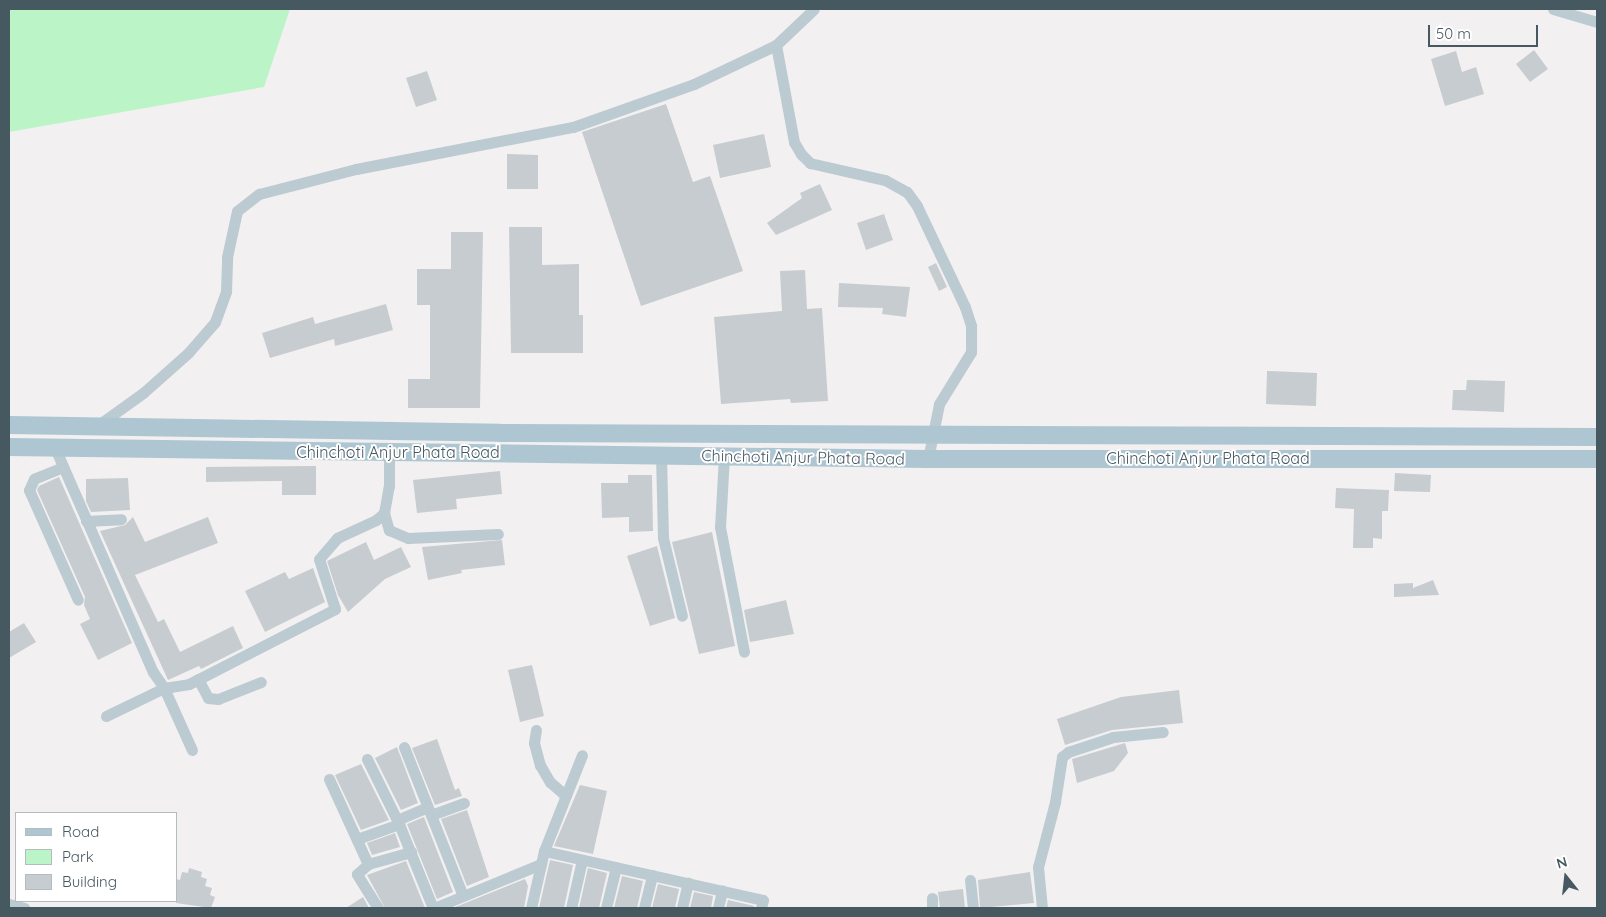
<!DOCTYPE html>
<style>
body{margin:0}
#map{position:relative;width:1606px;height:917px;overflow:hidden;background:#f3f0f1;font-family:Quicksand,sans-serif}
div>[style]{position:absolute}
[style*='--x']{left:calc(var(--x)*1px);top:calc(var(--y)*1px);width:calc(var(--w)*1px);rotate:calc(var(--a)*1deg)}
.green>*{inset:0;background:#bbf4c7}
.building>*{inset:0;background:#c7ccd0}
.street>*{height:11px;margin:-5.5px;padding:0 5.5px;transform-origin:5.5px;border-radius:5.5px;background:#bccbd1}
.primary>*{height:18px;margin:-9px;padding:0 9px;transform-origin:9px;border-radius:9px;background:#adc6d2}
span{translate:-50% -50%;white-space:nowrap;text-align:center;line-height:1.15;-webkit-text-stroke:4px #fff;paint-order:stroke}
.street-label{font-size:16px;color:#465860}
.frame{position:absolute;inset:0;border:10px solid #465860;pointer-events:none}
.legend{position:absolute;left:15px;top:812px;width:162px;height:90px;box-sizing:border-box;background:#fff;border:1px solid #b5bcbf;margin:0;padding:6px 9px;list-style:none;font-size:15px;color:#465860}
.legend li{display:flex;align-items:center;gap:10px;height:25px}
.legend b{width:25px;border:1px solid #b5bcbf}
.north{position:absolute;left:1541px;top:852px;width:50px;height:50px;-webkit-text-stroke:4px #fff;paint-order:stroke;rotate:344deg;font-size:14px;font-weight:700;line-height:20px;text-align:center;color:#465860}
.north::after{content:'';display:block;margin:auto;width:18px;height:22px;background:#465860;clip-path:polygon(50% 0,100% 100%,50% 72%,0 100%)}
.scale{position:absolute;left:1428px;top:25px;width:110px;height:22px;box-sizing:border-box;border:2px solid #465860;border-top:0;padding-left:6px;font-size:15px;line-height:18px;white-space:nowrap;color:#465860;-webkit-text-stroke:4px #fff;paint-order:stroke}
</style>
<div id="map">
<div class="green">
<i style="clip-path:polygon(9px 9px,290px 9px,264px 87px,9px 132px)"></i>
</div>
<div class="building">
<i style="clip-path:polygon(1534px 50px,1548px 69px,1530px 82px,1516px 64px)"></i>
<i style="clip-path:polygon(1456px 51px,1462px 72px,1476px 67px,1484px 94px,1445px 106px,1431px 59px)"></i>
<i style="clip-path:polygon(427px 71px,437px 100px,416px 107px,406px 78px)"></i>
<i style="clip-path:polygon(666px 104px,693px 182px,710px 176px,743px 271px,641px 306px,582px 132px)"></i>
<i style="clip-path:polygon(764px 134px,771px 167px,720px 178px,713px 145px)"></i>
<i style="clip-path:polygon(507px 154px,538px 155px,538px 189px,507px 189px)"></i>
<i style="clip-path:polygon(820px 184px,832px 210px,776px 235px,767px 223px,802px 198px,800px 193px)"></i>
<i style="clip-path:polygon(884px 214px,893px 240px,866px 250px,857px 223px)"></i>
<i style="clip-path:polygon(509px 227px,542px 227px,542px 265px,579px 264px,579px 315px,583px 315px,583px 353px,511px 353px)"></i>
<i style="clip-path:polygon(451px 232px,483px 232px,480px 408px,408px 408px,408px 379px,430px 379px,430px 305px,417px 305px,417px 269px,451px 269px)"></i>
<i style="clip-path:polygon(936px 263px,947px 287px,939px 291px,928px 267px)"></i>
<i style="clip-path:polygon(805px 270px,807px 309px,822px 308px,828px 401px,791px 403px,790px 399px,721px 404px,714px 317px,782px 311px,780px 271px)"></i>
<i style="clip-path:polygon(839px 283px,910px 287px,906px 317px,882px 314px,883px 308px,838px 307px)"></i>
<i style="clip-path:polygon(386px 304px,393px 330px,335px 346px,334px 339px,270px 358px,262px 333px,313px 317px,315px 324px)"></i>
<i style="clip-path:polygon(1267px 371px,1317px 373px,1316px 406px,1266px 404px)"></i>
<i style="clip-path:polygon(1467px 380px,1505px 381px,1504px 412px,1452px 410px,1453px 390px,1466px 390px)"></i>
<i style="clip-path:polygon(316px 466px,316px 495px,282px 495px,282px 481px,206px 482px,206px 467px)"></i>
<i style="clip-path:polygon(500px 471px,502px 494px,456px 499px,457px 509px,417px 513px,413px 480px)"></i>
<i style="clip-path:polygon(1395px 473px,1431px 475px,1430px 492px,1394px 491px)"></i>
<i style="clip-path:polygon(628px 475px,652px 475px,653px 531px,629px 532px,629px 517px,602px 518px,601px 483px,628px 483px)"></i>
<i style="clip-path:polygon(59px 477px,132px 643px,98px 660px,80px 624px,90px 619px,84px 605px,85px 597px,37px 490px,39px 486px)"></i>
<i style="clip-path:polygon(128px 478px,130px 510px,91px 512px,86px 501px,86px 479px)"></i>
<i style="clip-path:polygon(1336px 488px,1389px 490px,1388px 511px,1382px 511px,1382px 539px,1373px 538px,1373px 548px,1353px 548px,1354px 509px,1335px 508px)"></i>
<i style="clip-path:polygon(133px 517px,145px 542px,208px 517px,218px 543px,135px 575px,158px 622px,164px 619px,180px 652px,233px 626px,243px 648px,201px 669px,199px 666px,168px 680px,100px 531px,125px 525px)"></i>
<i style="clip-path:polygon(712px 532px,735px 646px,699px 654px,672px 542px)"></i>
<i style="clip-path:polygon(502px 540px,505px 565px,461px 570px,462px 573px,428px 580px,422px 547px)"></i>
<i style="clip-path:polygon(366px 542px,374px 560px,401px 547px,411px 567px,385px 579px,348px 612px,338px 595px,327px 561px)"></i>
<i style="clip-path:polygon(657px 546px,675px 618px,650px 626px,627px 556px)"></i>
<i style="clip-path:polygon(313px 568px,325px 602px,265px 632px,245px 591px,285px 572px,289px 579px)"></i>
<i style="clip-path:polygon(1433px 580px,1439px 595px,1394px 597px,1394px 584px,1413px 583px,1413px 588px)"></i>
<i style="clip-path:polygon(786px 600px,794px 634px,750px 642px,744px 610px)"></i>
<i style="clip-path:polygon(24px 623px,36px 642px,9px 658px,9px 632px)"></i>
<i style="clip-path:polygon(532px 665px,544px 716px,520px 722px,508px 670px)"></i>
<i style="clip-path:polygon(1179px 690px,1183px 723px,1112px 730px,1065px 745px,1057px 719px,1121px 697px)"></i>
<i style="clip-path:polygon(437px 739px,455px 790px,459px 788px,462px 796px,435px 805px,412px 748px)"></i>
<i style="clip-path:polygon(1125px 743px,1128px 753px,1114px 771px,1077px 783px,1072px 759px)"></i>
<i style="clip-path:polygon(397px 747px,418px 803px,401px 810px,375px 758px)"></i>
<i style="clip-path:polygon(361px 764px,389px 820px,361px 830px,335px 775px)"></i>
<i style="clip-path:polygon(580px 785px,607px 791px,593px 854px,554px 846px)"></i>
<i style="clip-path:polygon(467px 810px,489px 877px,467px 886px,441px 819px)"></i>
<i style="clip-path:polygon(424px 817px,453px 892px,437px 899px,407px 824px)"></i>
<i style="clip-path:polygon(395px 833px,400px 847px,372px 855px,367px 843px)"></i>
<i style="clip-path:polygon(550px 860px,573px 865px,564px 908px,539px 908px)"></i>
<i style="clip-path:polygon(406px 861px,425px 908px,385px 908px,367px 875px)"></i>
<i style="clip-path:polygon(189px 868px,202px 872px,201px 877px,207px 879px,205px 886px,212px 888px,210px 895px,215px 897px,211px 908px,176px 903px,176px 879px,180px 880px,182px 872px,188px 873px)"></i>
<i style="clip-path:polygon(588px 868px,607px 873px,599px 908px,579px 908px)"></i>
<i style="clip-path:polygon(1030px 872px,1034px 903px,980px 908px,978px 880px)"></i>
<i style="clip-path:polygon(622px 876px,643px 881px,637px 908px,614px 908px)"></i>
<i style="clip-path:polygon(525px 879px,528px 886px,524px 908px,453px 908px)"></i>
<i style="clip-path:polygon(658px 884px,679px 889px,675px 908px,652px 908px)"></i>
<i style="clip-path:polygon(963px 889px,965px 908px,940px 908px,938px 892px)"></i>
<i style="clip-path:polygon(694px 892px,713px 896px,711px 908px,690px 908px)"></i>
<i style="clip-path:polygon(363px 897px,369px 908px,346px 908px)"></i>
<i style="clip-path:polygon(728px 900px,754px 906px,754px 908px,726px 908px)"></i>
</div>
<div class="street">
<i style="--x:1553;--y:9;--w:46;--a:16.5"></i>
<i style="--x:776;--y:45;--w:99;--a:79.5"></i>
<i style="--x:794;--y:142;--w:14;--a:60"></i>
<i style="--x:801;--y:154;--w:13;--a:45"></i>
<i style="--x:810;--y:163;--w:77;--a:12.8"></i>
<i style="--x:885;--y:180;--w:25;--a:29"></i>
<i style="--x:907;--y:192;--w:17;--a:54"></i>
<i style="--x:917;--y:206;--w:112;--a:64.6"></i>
<i style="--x:965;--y:307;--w:20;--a:72"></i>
<i style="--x:971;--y:326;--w:26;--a:90"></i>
<i style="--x:971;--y:352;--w:61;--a:121.6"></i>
<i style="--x:939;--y:404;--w:56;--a:101.3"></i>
<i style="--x:97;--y:426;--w:57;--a:-35.7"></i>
<i style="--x:143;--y:393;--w:60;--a:-41.6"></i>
<i style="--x:188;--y:353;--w:41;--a:-48.9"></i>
<i style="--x:215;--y:322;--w:33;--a:-70"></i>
<i style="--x:226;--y:291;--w:34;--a:-88"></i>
<i style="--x:227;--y:257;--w:47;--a:-77.7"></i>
<i style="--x:237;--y:211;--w:28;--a:-38"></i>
<i style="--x:259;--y:194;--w:100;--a:-14.5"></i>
<i style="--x:356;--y:169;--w:221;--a:-11"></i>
<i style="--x:573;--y:127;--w:128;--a:-19.6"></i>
<i style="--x:694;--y:84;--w:91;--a:-25.4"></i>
<i style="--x:776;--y:45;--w:52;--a:-43.5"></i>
<i style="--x:55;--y:448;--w:244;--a:66.4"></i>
<i style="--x:153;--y:672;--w:19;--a:55"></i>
<i style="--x:164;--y:688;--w:25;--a:-9"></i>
<i style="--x:189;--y:684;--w:164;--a:-27.2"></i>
<i style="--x:335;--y:609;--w:52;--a:-107.7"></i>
<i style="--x:319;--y:559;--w:28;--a:-49"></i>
<i style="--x:337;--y:538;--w:43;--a:-24.8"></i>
<i style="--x:376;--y:520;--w:11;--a:-41"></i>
<i style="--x:384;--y:513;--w:27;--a:-80"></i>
<i style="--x:389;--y:486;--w:34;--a:-90"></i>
<i style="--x:661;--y:455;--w:83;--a:88.6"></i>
<i style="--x:663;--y:538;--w:80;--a:76.3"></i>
<i style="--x:724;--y:456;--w:71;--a:93.2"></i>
<i style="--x:720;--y:527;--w:127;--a:79.1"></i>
<i style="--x:63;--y:467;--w:31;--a:158"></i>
<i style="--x:34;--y:479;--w:12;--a:114"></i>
<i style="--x:29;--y:490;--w:120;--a:66"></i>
<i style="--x:384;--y:513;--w:18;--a:74"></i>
<i style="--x:389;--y:530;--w:21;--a:23"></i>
<i style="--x:408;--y:538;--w:90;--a:-2.5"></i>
<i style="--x:86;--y:521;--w:35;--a:-3"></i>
<i style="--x:198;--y:679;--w:21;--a:62"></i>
<i style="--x:208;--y:698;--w:10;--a:6"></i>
<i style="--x:218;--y:699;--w:46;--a:-21.6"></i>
<i style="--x:106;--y:716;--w:64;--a:-25.8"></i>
<i style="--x:164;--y:688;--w:68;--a:65.7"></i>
<i style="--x:536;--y:730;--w:13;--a:99"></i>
<i style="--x:534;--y:743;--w:23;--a:75"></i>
<i style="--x:540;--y:765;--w:20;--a:60"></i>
<i style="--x:550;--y:782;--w:21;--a:41"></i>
<i style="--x:404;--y:747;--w:160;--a:68.4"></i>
<i style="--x:367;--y:759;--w:72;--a:63.8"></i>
<i style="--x:399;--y:824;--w:91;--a:68"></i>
<i style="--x:329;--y:779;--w:94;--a:65.4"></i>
<i style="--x:431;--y:815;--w:35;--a:-20"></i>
<i style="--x:397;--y:820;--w:33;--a:-23"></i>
<i style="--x:357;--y:839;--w:45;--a:-19.7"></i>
<i style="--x:544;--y:851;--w:103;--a:-68.4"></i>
<i style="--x:970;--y:880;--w:28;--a:84"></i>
<i style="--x:932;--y:898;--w:10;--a:90"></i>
<i style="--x:9;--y:904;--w:16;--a:15"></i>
<i style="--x:378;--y:908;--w:40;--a:-122"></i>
<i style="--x:357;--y:874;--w:15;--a:-42"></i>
<i style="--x:368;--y:864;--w:45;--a:-15.6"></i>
<i style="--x:434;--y:908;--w:116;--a:-22.4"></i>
<i style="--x:531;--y:908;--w:58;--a:-77.2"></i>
<i style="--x:544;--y:851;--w:224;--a:12.6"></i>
<i style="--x:763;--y:900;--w:8;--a:104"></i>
<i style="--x:571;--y:908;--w:49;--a:-77.1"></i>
<i style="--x:606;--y:908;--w:42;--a:-76.3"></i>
<i style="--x:644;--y:908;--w:34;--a:-76"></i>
<i style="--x:682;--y:908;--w:26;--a:-77"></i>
<i style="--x:718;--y:908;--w:18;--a:-77"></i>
<i style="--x:1042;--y:908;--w:41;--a:-95.6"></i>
<i style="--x:1038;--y:867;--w:67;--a:-75.3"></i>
<i style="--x:1055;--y:802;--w:46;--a:-81.2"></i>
<i style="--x:1062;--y:757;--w:8;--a:-40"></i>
<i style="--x:1068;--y:752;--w:47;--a:-18.4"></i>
<i style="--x:1113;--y:737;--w:50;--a:-5.7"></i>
</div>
<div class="primary">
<i style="--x:9;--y:425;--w:491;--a:0.9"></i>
<i style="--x:500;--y:433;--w:1097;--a:0.21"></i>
<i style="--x:9;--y:447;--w:919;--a:0.75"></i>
<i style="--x:928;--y:459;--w:669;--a:0"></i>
</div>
<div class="street-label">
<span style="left:398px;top:452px">Chinchoti Anjur Phata Road</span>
<span style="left:803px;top:457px;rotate:1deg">Chinchoti Anjur Phata Road</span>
<span style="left:1208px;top:458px">Chinchoti Anjur Phata Road</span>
</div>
<div class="frame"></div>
<ul class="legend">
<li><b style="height:6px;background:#adc6d2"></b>Road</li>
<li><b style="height:14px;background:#bbf4c7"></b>Park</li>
<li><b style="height:14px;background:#c7ccd0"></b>Building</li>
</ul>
<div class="north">N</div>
<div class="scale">50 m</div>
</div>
